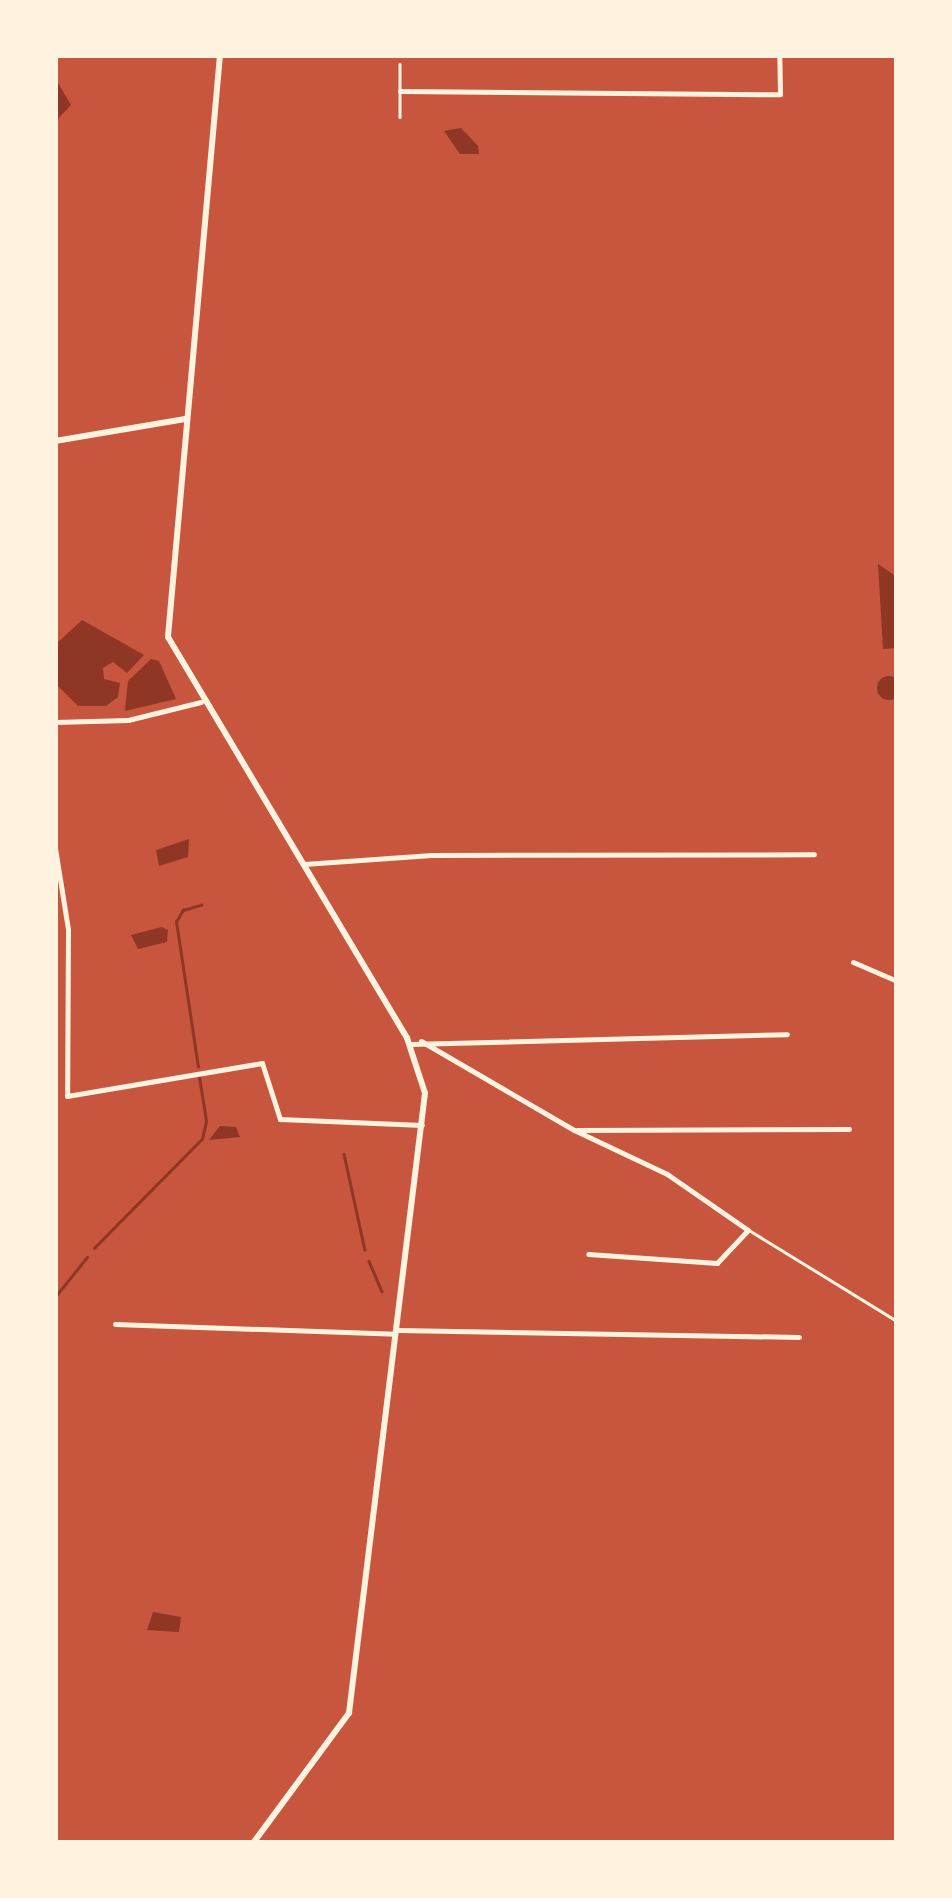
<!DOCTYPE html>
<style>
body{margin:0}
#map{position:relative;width:952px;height:1898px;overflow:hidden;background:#c8553d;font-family:"Archivo Narrow",sans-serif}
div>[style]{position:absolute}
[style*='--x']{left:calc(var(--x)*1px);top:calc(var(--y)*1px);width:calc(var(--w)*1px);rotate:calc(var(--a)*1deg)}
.water>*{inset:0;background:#8f3625}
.round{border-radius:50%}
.stream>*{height:2.5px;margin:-1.25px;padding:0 1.25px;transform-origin:1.25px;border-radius:1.25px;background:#8f3625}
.service>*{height:2.5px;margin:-1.25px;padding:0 1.25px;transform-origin:1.25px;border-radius:1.25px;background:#fff3e0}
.minor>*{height:5px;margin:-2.5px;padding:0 2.5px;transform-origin:2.5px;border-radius:2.5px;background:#fff3e0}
.tertiary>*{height:6px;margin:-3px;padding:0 3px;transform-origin:3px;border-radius:3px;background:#fff3e0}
span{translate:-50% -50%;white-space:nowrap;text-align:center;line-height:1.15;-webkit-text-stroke:8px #fff3e0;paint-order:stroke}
.frame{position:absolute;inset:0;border:58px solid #fff3e0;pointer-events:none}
</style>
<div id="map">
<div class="water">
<i style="clip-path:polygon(55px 78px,71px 105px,55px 122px)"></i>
<i style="clip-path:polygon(461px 128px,478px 146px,479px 154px,460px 154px,444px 131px)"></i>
<i style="clip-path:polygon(878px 564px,897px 577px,897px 648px,883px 649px)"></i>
<i style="clip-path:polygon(82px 620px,144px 655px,127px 673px,113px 662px,103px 668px,104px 679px,120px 683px,118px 697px,106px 706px,78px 706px,55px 683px,56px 644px)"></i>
<i style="clip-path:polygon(151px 659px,159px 661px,176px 699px,125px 711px,128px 681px)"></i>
<i class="round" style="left:877px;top:676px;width:24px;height:24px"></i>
<i style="clip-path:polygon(189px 839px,188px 857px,159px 866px,156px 850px)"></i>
<i style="clip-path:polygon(162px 927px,168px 930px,167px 942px,138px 949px,131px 935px)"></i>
<i style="clip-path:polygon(220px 1126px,236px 1127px,240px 1137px,209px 1140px)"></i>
<i style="clip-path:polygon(153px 1612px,181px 1617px,179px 1632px,147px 1630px)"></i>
</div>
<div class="stream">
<i style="--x:198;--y:1067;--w:147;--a:-98.6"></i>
<i style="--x:176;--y:922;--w:14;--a:-60"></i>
<i style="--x:183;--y:910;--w:19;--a:-16"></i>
<i style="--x:344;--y:1154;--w:98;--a:77.7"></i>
<i style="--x:94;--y:1248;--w:153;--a:-45.3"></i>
<i style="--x:202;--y:1139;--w:18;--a:-77"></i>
<i style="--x:206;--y:1121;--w:45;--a:-99"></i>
<i style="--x:369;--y:1261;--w:33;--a:67"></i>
<i style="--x:55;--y:1297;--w:51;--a:-51.3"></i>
</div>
<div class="service">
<i style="--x:400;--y:64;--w:53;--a:90"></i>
<i style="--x:749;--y:1230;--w:174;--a:31.6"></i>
</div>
<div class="minor">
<i style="--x:400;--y:91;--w:380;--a:0.5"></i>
<i style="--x:780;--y:94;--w:39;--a:-91"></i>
<i style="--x:55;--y:722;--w:73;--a:-1.6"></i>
<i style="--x:128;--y:720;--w:75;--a:-13.9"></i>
<i style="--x:55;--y:848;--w:82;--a:80.9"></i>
<i style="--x:68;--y:929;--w:167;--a:90.3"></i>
<i style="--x:67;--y:1096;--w:198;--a:-9.6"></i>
<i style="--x:262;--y:1063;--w:59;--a:72.2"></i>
<i style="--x:280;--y:1119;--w:142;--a:2.4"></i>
<i style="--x:304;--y:864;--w:128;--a:-4"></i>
<i style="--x:432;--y:855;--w:382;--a:-0.1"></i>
<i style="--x:853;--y:962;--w:48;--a:23.4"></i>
<i style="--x:421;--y:1041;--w:177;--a:30.2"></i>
<i style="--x:574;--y:1130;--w:103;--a:25.3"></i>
<i style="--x:667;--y:1174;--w:98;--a:34.7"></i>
<i style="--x:748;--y:1230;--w:45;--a:133.2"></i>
<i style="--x:717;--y:1263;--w:129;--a:-176"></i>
<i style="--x:410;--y:1044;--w:377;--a:-1.5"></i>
<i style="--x:577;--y:1130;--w:272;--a:-0.2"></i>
<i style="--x:115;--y:1324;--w:280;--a:2"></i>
<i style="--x:398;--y:1330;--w:401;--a:1"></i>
</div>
<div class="tertiary">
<i style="--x:220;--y:55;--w:584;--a:95.11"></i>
<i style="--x:168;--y:637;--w:467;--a:59.2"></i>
<i style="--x:407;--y:1038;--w:58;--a:71.9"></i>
<i style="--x:425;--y:1093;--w:625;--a:96.99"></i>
<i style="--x:349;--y:1713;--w:162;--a:126.4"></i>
<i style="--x:55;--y:441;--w:132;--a:-9.6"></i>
</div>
<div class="frame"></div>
</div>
